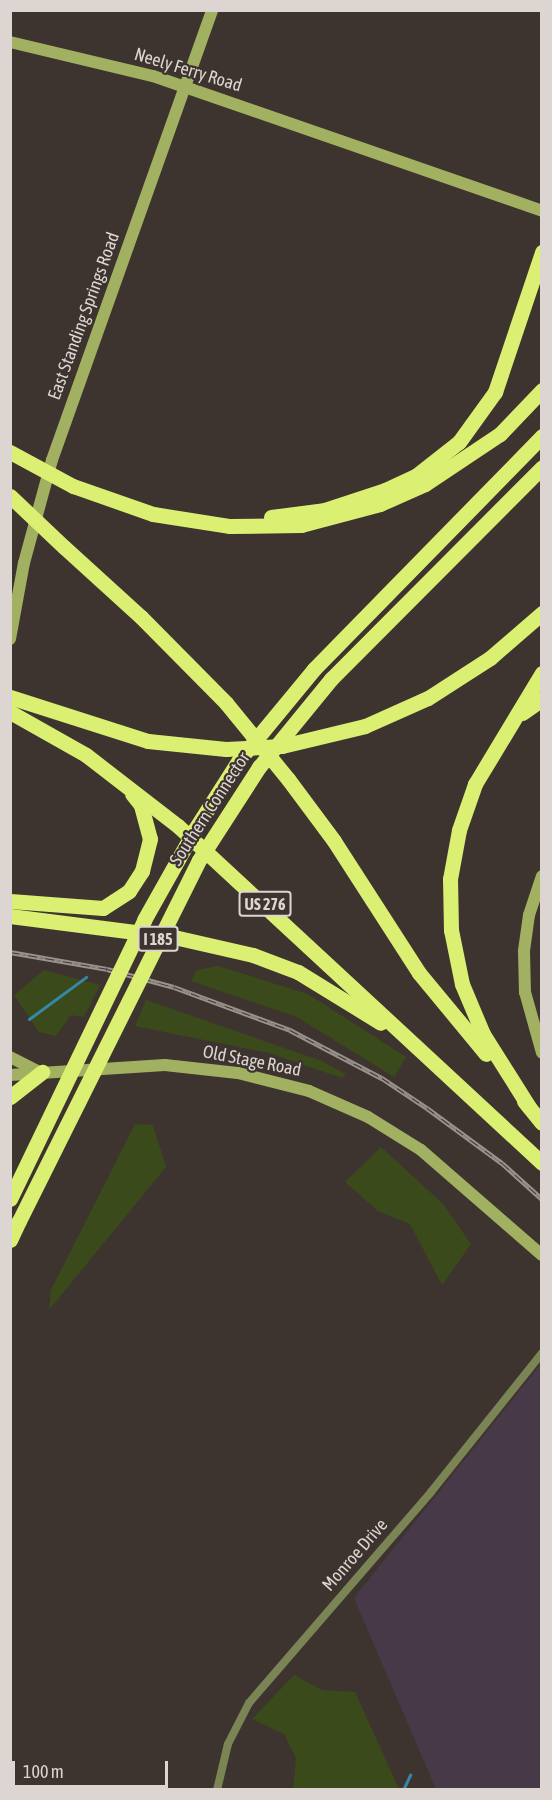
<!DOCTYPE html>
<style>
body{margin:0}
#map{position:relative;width:552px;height:1800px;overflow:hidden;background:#3e342f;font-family:"Asap Condensed",sans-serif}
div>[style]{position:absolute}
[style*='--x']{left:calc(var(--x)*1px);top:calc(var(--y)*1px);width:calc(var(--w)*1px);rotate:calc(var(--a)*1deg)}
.industrial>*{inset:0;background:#473947}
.green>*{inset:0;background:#3a4a1a}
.stream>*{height:3px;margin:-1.5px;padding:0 1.5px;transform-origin:1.5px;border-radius:1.5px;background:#3588a8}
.street>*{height:8px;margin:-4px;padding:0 4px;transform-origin:4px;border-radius:4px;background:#7b8455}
.secondary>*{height:12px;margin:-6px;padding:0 6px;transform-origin:6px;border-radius:6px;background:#a2b062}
.highway>*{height:15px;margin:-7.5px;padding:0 7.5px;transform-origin:7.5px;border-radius:7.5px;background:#dbf072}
.rail>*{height:5px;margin-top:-2.5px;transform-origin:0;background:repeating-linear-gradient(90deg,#3e342f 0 9px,#9a928e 0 18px);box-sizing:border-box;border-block:2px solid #9a928e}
.highway-bridge>*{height:15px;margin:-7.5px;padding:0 7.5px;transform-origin:7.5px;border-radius:7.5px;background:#dbf072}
span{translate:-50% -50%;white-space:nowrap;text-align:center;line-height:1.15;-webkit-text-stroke:4.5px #3e342f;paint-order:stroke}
.shield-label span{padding:2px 4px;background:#3e342f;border:2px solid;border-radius:4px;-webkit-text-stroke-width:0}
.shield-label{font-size:16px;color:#dcd5d2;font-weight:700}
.street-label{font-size:18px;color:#dcd5d2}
.frame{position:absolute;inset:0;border:12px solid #dcd5d2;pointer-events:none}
.scale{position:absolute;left:12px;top:1761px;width:156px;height:27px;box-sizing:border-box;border:3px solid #dcd5d2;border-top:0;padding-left:8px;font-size:18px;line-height:21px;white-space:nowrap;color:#dcd5d2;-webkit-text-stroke:4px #3e342f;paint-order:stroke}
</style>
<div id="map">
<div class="industrial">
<i style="clip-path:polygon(541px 1364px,541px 1789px,436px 1789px,354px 1598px)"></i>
</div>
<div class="green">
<i style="clip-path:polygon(218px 966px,308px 994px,406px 1057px,394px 1077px,297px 1017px,191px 981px,197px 970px)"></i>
<i style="clip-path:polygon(44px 970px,100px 985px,84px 1017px,71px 1015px,56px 1036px,39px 1032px,14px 995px)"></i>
<i style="clip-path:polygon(146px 1000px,322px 1061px,346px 1074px,342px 1078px,269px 1053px,135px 1026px)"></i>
<i style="clip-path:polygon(135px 1124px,153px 1125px,166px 1167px,49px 1310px,51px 1290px)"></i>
<i style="clip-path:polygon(381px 1147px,443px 1204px,471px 1244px,442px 1285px,410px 1224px,378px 1211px,345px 1182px)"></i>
<i style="clip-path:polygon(294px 1675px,322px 1690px,355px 1692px,399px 1789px,293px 1789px,296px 1758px,284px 1734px,252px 1719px)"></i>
</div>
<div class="stream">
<i style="--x:29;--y:1019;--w:71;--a:-36.4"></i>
<i style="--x:403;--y:1790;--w:17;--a:-65"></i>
</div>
<div class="street">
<i style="--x:217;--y:1790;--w:47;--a:-76.6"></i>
<i style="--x:228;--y:1744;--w:46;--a:-62.9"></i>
<i style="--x:249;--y:1703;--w:279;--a:-49.2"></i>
<i style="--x:431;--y:1492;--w:178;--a:-51.4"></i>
</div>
<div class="secondary">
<i style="--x:10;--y:42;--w:147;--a:13.4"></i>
<i style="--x:153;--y:76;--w:412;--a:19.1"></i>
<i style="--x:10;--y:639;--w:77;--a:-79.6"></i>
<i style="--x:24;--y:563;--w:107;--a:-74.8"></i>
<i style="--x:52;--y:460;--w:478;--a:-70.4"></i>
<i style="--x:542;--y:876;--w:41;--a:108.4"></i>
<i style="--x:529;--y:915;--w:37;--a:98"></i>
<i style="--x:524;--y:952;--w:40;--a:88.6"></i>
<i style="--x:525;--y:992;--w:63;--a:74.4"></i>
<i style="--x:10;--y:1057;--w:31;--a:27"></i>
<i style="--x:10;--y:1075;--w:155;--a:-3.7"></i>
<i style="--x:165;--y:1065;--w:73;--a:6.3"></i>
<i style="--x:238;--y:1073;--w:73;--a:14.2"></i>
<i style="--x:309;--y:1091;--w:64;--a:23.8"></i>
<i style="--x:368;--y:1117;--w:62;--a:31.9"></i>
<i style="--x:421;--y:1150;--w:160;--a:41"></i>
</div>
<div class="highway">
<i style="--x:73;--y:486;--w:85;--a:19.3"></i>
<i style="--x:153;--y:514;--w:78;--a:8.9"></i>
<i style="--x:230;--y:526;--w:71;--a:-0.8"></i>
<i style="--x:301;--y:525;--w:82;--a:-14.9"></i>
<i style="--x:380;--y:504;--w:49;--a:-24"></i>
<i style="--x:425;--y:484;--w:90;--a:-33.7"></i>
<i style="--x:500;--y:434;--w:61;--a:-46.3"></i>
<i style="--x:271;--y:517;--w:53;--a:-7.5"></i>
<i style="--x:324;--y:510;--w:64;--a:-18.2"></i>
<i style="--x:385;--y:490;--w:35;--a:-25"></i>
<i style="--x:417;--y:475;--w:53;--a:-38.2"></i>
<i style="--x:459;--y:442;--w:62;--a:-54.2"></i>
<i style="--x:495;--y:392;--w:148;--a:-71.4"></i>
<i style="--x:64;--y:547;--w:104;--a:42.3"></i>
<i style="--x:141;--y:617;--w:121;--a:45.3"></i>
<i style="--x:314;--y:669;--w:326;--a:-45.6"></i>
<i style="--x:331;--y:679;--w:299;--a:-45.1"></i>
<i style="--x:10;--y:697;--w:145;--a:17.7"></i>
<i style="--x:148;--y:741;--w:78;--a:5.9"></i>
<i style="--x:226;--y:749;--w:56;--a:-3.1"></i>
<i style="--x:282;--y:746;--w:85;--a:-13.5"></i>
<i style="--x:365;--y:726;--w:69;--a:-24"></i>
<i style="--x:428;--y:698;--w:74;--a:-32.8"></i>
<i style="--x:490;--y:658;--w:69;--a:-40.9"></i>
<i style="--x:10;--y:712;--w:87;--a:29.5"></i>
<i style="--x:86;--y:755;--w:116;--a:37.7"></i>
<i style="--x:178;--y:826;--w:496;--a:42.8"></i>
<i style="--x:522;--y:713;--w:24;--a:-35"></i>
<i style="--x:288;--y:779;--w:77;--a:53.4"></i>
<i style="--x:334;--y:841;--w:157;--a:57.2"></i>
<i style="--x:419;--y:973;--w:105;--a:50.4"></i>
<i style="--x:10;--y:901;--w:93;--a:4.3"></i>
<i style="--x:103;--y:908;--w:31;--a:-33"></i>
<i style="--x:129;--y:891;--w:24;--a:-57"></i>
<i style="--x:142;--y:871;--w:33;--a:-76"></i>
<i style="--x:150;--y:839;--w:35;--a:-105"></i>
<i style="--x:141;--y:805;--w:14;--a:-129"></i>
<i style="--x:10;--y:916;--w:165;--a:7.3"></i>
<i style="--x:174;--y:937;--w:81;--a:12.8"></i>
<i style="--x:253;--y:955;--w:48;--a:20.7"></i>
<i style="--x:298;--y:972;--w:97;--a:31.6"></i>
<i style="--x:10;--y:1097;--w:41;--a:-38"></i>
<i style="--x:524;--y:1101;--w:28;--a:51"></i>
<i style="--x:529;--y:1107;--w:86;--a:-122.2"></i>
<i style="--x:483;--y:1034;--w:54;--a:-112.8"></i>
<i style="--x:462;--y:984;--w:55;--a:-101.5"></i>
<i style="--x:451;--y:930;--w:51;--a:-91.1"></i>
<i style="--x:450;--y:879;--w:50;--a:-79.6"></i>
<i style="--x:459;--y:830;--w:49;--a:-70.8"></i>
<i style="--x:475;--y:784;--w:130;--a:-58.9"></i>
<i style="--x:10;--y:1240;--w:21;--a:-65"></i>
</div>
<div class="rail">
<i style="--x:10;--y:952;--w:98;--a:9.9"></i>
<i style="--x:107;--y:969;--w:69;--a:15"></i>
<i style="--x:174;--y:987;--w:124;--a:20.3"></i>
<i style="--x:290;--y:1030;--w:104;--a:27.6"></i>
<i style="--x:382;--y:1078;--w:54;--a:33.7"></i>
<i style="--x:427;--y:1108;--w:93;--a:36.3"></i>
<i style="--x:502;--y:1163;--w:54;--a:42"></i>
</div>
<div class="highway-bridge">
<i style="--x:10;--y:452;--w:72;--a:28.4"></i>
<i style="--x:10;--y:496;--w:74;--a:43.4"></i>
<i style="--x:226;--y:703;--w:98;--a:50.8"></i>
<i style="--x:10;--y:1199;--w:310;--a:-64.3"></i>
<i style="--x:144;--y:920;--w:104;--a:-60.7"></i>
<i style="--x:195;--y:829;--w:82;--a:-57.5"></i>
<i style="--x:239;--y:760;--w:118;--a:-50.5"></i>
<i style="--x:19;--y:1221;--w:403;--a:-63.5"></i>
<i style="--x:199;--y:860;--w:111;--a:-57.2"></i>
<i style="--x:259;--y:767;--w:114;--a:-50.7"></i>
</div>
<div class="shield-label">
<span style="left:265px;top:904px">US 276</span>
<span style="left:158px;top:939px">I 185</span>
</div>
<div class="street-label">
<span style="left:188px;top:70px;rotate:17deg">Neely Ferry Road</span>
<span style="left:84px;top:316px;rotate:-70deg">East Standing Springs Road</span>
<span style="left:210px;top:809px;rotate:-57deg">Southern Connector</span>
<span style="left:252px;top:1061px;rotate:11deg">Old Stage Road</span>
<span style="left:355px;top:1555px;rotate:-49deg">Monroe Drive</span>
</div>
<div class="frame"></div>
<div class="scale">100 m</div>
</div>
